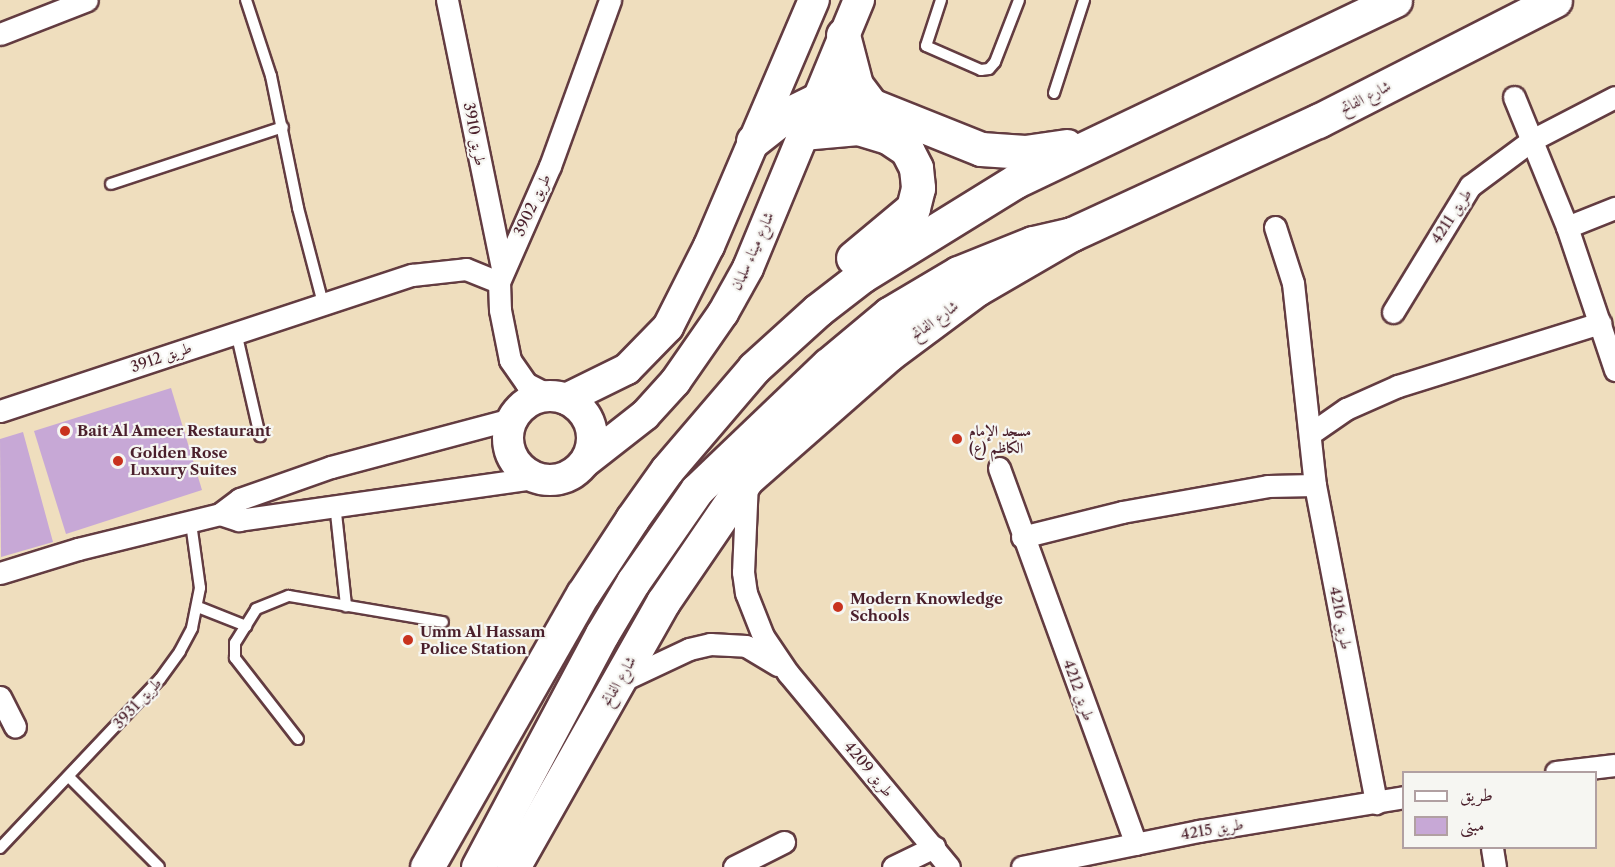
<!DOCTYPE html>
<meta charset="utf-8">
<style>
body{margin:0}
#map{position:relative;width:1615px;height:867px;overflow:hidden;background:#efdebe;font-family:"Libre Caslon Text",Amiri,serif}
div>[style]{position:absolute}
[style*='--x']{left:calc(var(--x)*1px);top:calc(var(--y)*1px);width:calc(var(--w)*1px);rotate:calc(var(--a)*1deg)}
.building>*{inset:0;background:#c7a8d6}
.roads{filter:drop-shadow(2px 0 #633c41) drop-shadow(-2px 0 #633c41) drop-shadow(0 2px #633c41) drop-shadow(0 -2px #633c41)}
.lane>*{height:10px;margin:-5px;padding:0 5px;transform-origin:5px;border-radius:5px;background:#fff}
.street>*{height:21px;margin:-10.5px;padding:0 10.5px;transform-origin:10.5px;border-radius:10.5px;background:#fff}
.secondary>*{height:30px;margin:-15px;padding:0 15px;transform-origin:15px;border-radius:15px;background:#fff}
.secondary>.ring{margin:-15px;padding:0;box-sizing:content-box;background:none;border:30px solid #fff;border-radius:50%}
.primary>*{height:33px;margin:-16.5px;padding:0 16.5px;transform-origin:16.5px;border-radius:16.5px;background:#fff}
.highway>*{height:33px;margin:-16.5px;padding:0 16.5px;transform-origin:16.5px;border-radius:16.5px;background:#fff}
.dots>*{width:16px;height:16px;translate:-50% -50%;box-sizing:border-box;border:3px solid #f6f6f2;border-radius:50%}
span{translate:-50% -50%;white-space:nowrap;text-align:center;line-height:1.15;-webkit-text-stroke:4.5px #f6f6f2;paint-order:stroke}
.street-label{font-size:15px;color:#4a1f2b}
.poi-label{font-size:15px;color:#4a1f2b;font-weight:700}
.left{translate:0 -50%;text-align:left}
.legend{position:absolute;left:1402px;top:771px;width:195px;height:78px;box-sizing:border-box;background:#f6f6f2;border:2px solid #b1a0a2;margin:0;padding:8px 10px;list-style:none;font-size:18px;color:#4a1f2b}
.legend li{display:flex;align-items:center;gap:12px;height:30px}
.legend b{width:30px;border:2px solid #b1a0a2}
</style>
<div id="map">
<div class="building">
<i style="clip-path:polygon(171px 388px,202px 490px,66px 534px,34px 431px)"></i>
<i style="clip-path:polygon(23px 432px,53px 542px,1px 557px,0 439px)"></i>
</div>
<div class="roads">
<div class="lane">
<i style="--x:246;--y:0;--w:80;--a:71.8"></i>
<i style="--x:271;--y:76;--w:135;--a:78.4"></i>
<i style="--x:298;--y:208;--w:98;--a:75.3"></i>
<i style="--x:941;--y:0;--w:48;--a:108.1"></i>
<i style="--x:926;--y:46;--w:60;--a:23.6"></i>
<i style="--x:981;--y:70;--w:8;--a:-7"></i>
<i style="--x:989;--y:69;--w:9;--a:-49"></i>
<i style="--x:995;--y:62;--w:66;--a:-68.8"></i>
<i style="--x:1054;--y:93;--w:98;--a:-72.1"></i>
<i style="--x:111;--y:184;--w:181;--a:-18.3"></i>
<i style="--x:236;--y:332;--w:107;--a:77"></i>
<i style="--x:335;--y:504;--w:103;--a:83.8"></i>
<i style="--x:198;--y:607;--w:52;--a:21.6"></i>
<i style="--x:298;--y:739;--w:103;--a:-127.9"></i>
<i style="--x:235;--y:658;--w:15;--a:-90"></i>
<i style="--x:235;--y:643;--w:40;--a:-58"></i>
<i style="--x:256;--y:609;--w:35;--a:-22"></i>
<i style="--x:289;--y:596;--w:156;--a:9.6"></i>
<i style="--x:69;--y:777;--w:127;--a:45"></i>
<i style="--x:0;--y:848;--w:233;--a:-46.6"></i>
<i style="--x:160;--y:679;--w:34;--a:-54"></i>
<i style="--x:180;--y:651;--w:26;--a:-62"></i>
<i style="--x:192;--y:628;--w:41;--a:-78.7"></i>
<i style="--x:200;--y:588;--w:66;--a:-97.9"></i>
</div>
<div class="street">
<i style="--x:447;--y:0;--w:275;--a:78.4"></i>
<i style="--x:0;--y:34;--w:93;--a:-21.3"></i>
<i style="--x:1514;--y:97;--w:140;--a:67.8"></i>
<i style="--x:1567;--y:227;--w:151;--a:71.4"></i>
<i style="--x:1275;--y:227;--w:59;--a:72.2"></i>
<i style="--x:1293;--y:283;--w:203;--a:83.8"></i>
<i style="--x:1315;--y:485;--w:324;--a:79.1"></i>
<i style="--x:1567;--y:227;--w:52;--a:-21.6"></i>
<i style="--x:1393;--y:312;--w:148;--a:-58.6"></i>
<i style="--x:1470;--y:186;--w:77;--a:-36.6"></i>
<i style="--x:1532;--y:140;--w:93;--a:-27.4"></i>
<i style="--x:551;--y:396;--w:28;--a:-153"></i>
<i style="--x:526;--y:383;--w:28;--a:-125"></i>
<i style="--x:510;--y:360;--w:51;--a:-101.3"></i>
<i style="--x:500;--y:310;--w:28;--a:-92"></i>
<i style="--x:499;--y:282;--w:127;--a:-66.3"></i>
<i style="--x:550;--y:166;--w:177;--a:-70.1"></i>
<i style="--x:0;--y:411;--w:434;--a:-18.3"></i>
<i style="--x:412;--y:275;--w:54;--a:-6.3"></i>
<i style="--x:466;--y:269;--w:35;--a:22"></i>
<i style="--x:1310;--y:434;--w:44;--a:-34.8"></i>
<i style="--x:1346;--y:409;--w:57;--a:-23.9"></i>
<i style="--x:1398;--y:386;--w:212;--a:-17.3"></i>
<i style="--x:999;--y:468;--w:400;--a:70"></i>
<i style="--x:747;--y:481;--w:91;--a:92.5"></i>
<i style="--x:743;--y:572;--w:21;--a:82"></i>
<i style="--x:746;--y:593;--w:46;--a:68.4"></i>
<i style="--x:763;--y:636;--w:45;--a:56"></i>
<i style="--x:788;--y:673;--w:252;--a:50.3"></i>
<i style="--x:220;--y:514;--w:20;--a:18"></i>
<i style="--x:239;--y:520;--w:299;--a:-8.1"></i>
<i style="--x:1022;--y:537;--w:103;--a:-14"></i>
<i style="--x:1122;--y:512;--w:148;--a:-10.1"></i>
<i style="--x:1268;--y:486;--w:47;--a:-1.2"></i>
<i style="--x:0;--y:573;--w:82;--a:-17.1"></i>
<i style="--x:78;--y:549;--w:146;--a:-13.8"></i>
<i style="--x:220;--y:514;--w:25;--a:-37"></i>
<i style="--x:240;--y:499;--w:96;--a:-19.4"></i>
<i style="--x:331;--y:467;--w:187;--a:-14.9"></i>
<i style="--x:619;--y:682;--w:77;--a:-25.2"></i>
<i style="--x:689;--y:649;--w:22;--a:-13"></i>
<i style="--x:710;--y:644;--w:36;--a:3"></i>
<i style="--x:746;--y:646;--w:37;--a:31"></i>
<i style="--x:0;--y:697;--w:33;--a:63"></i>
<i style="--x:1556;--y:772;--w:59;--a:-6.8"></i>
<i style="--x:1492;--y:848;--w:19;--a:81"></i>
<i style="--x:734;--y:867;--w:56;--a:-26.6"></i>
<i style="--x:893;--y:867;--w:46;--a:-26"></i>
<i style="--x:1022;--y:867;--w:181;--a:-11.5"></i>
<i style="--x:1199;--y:831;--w:208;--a:-9.4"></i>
</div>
<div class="secondary">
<i class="ring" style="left:508px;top:396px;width:54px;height:54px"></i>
<i style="--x:566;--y:399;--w:68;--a:-26.2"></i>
<i style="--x:627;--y:369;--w:59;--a:-45.7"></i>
<i style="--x:668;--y:327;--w:91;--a:-63.2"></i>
<i style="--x:709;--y:246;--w:267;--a:-66.9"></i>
<i style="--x:585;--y:462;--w:76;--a:-38.1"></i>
<i style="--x:645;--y:415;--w:45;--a:-47.7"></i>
<i style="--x:675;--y:382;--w:84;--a:-55.2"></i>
<i style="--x:723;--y:313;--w:51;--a:-60.9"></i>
<i style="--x:748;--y:268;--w:290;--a:-67.5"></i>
</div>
<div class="primary">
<i style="--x:843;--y:35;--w:52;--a:75.4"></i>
<i style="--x:856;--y:85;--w:25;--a:53"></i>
<i style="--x:802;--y:133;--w:56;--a:-5.1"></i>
<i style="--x:858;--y:128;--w:31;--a:17"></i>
<i style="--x:888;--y:137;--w:23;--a:34"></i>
<i style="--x:907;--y:150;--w:20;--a:63"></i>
<i style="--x:916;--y:168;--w:20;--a:84"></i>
<i style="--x:918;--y:188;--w:21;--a:104"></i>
<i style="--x:913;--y:208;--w:78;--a:140.2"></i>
<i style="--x:753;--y:141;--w:42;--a:-38.2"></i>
<i style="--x:786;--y:115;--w:34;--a:-26"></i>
<i style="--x:817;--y:100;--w:18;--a:-6"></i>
<i style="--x:835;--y:98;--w:37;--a:11"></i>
<i style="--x:871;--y:105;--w:118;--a:21.8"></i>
<i style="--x:981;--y:149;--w:44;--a:3.9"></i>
<i style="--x:1025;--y:152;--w:42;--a:-8.1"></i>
<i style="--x:427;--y:867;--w:314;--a:-60.3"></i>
<i style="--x:583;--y:594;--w:90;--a:-56.8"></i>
<i style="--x:632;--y:519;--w:60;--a:-54.5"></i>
<i style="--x:667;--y:470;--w:134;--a:-49.5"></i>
<i style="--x:754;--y:368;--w:86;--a:-42.2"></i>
<i style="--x:818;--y:310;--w:56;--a:-37.7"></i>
<i style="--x:862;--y:276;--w:181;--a:-31.7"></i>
<i style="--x:1016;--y:181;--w:420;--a:-25.5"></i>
<i style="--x:513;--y:867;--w:305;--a:-60.5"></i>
<i style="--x:663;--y:602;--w:149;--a:-55.7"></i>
<i style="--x:747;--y:479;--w:188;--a:-41.3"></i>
<i style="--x:888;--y:355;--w:111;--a:-36.6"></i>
<i style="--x:977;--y:289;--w:110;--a:-30.1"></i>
<i style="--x:1072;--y:234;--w:271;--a:-24.7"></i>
<i style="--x:1318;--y:121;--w:266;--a:-27"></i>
</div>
<div class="highway">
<i style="--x:478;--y:867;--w:264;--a:-62"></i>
<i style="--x:602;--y:634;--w:61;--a:-59.2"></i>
<i style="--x:633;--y:582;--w:112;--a:-55.2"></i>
<i style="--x:697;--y:490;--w:181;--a:-43.7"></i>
<i style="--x:828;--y:365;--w:80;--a:-39.9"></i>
<i style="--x:889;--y:314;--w:80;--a:-30.7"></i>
<i style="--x:958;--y:273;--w:81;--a:-21.8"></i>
<i style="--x:1033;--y:243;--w:40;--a:-13"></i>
</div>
</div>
<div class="dots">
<i style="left:65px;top:431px;background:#c8321e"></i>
<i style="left:957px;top:439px;background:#c8321e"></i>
<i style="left:118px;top:461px;background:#c8321e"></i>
<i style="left:838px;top:607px;background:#c8321e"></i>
<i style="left:408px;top:640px;background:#c8321e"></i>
</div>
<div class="street-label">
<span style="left:1365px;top:97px;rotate:-27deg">شارع الفاتح</span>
<span style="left:475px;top:134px;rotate:79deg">طريق 3910</span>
<span style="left:532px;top:205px;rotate:-65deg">طريق 3902</span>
<span style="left:1451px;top:216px;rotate:-57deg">طريق 4211</span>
<span style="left:752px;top:251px;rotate:-66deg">شارع ميناء سلمان</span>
<span style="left:934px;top:320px;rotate:-36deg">شارع الفاتح</span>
<span style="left:161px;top:357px;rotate:-19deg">طريق 3912</span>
<span style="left:1341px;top:618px;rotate:79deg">طريق 4216</span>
<span style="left:618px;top:681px;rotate:-60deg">شارع الفاتح</span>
<span style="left:1079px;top:690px;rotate:70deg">طريق 4212</span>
<span style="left:137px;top:703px;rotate:-47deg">طريق 3931</span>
<span style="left:869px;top:769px;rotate:50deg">طريق 4209</span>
<span style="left:1212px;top:829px;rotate:-10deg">طريق 4215</span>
</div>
<div class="poi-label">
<span class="left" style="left:969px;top:439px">مسجد الإمام<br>الكاظم (ع)</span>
<span class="left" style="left:77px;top:431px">Bait Al Ameer Restaurant</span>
<span class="left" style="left:130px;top:461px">Golden Rose<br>Luxury Suites</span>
<span class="left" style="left:850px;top:607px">Modern Knowledge<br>Schools</span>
<span class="left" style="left:420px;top:640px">Umm Al Hassam<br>Police Station</span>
</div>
<ul class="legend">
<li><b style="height:8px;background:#fff"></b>طريق</li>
<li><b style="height:16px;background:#c7a8d6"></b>مبنى</li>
</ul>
</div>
